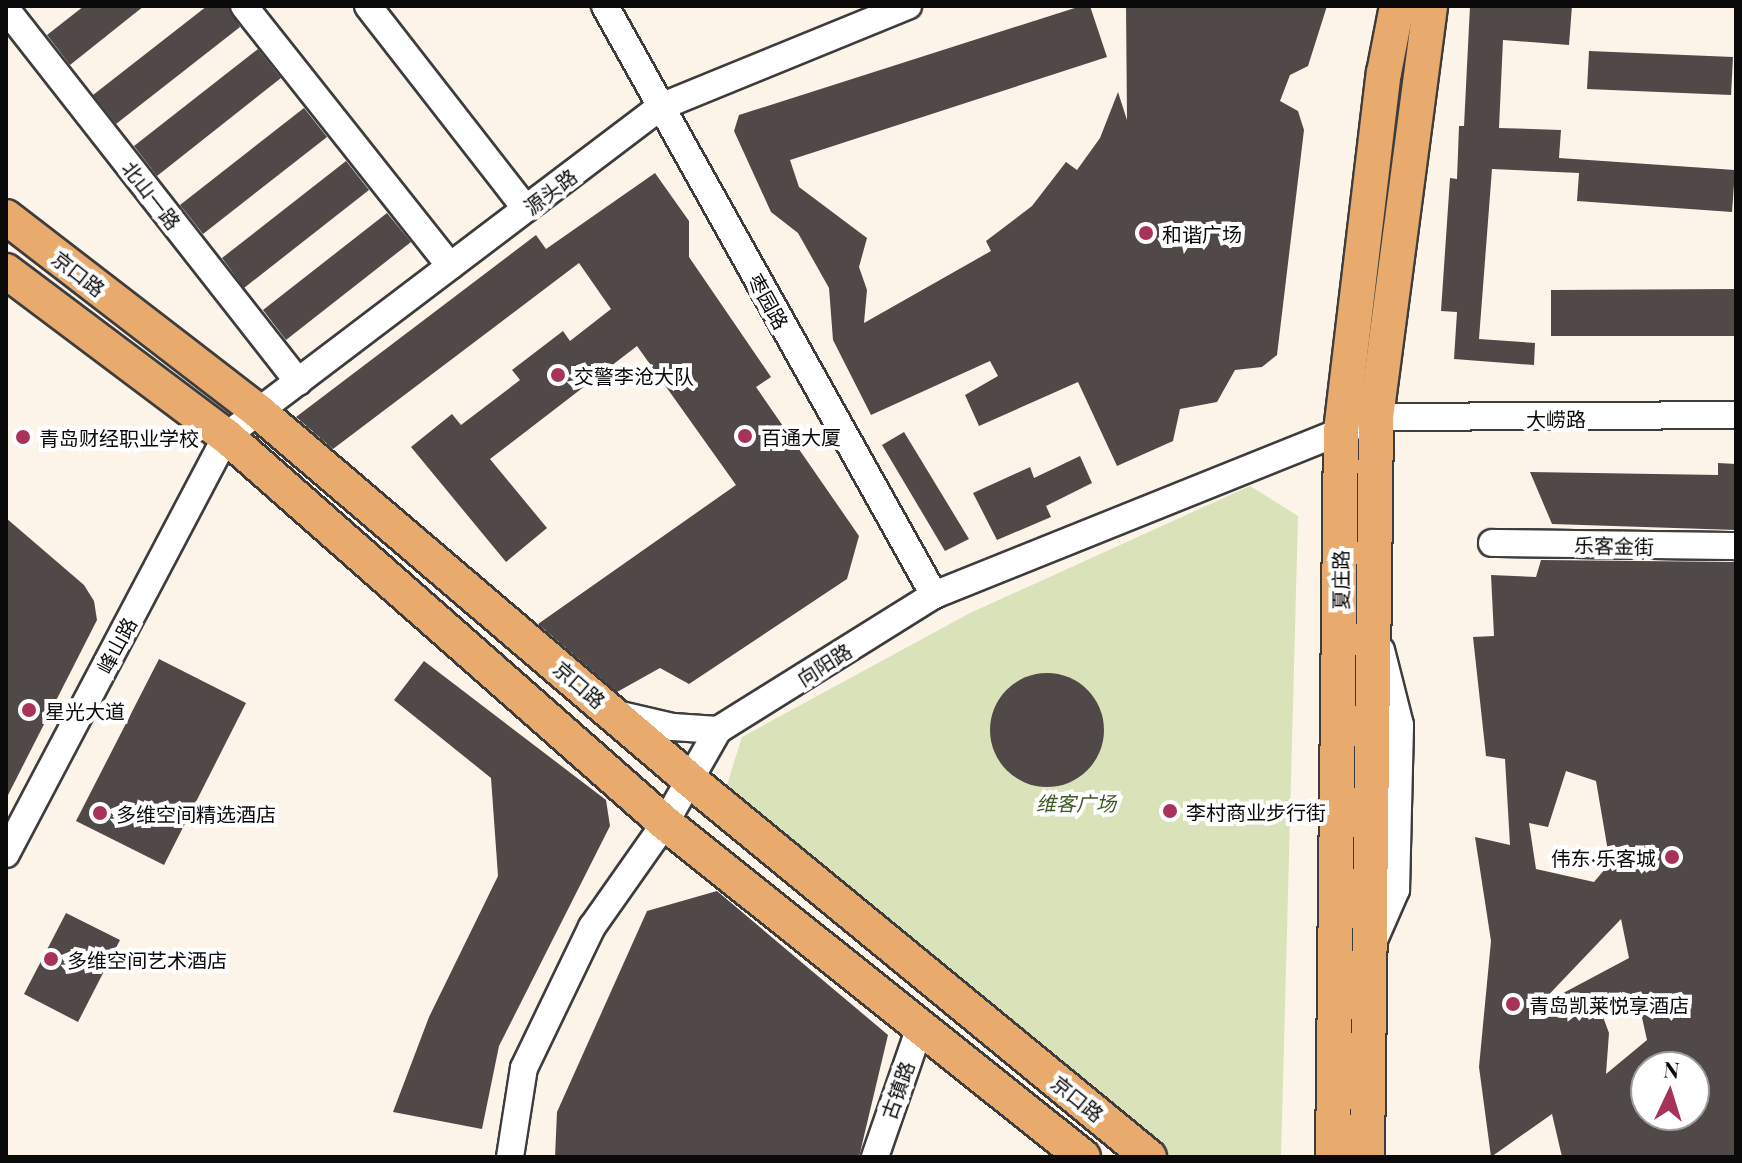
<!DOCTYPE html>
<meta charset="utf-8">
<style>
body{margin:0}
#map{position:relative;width:1742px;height:1163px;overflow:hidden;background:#fcf4e9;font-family:"Playfair Display","Noto Sans SC",serif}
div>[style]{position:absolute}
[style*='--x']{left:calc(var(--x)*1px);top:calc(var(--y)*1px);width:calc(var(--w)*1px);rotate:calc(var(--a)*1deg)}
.green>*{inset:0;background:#d9e2b8}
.building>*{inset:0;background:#514948}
.round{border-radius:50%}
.roads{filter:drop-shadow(2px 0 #3d3d3d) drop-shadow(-2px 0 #3d3d3d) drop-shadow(0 2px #3d3d3d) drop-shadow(0 -2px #3d3d3d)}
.minor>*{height:26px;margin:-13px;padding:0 13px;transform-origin:13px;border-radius:13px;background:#fff}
.major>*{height:34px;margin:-17px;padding:0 17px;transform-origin:17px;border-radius:17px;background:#e8aa6d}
.dots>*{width:22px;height:22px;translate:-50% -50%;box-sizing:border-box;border:4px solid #fff;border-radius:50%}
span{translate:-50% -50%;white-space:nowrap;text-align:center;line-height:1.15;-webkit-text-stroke:8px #fff;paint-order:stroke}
.street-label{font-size:20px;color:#0a0a0a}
.poi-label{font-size:20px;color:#0a0a0a}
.left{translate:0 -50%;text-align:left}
.right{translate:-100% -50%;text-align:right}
.park-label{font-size:20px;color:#3c5823;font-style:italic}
.frame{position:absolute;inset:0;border:8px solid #0a0a0a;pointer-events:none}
.north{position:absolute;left:1630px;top:1051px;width:80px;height:80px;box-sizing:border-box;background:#fff;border:2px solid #9d9d9d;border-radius:50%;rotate:4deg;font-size:22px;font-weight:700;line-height:32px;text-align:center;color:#0a0a0a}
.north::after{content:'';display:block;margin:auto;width:28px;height:36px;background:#a83358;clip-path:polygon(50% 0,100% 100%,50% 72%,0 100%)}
</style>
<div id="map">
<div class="green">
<i style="clip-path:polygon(1250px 486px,1298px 516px,1281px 1157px,1162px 1157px,726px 788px,742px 737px,970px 613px)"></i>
</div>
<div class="building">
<i style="clip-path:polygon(84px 6px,144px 6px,70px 65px,47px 35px)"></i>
<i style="clip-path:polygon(207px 6px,228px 6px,240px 27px,116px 124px,93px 95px)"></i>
<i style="clip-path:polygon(1081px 6px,1090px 6px,1107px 57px,790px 160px,799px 187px,867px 238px,859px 267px,867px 290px,864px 323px,991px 251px,986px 241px,1032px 206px,1066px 162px,1077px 170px,1100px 138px,1118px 92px,1127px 120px,1126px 6px,1327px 6px,1308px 66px,1290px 75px,1280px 101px,1298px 111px,1304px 130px,1277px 355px,1262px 367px,1235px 370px,1217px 402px,1180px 409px,1173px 441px,1117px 466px,1078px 382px,979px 426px,965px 395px,998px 376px,990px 361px,871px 415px,833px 340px,829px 288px,798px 233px,771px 212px,734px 131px,739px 115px)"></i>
<i style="clip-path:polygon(1470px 6px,1572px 6px,1569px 45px,1503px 40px,1499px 128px,1561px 130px,1559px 158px,1735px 170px,1732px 212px,1577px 201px,1579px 173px,1492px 169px,1479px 339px,1535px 343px,1534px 365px,1454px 359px,1457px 312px,1441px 311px,1450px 178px,1457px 179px,1459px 126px,1464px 126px)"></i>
<i style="clip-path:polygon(258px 49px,281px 78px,157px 176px,134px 146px)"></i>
<i style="clip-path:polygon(1589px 51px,1733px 57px,1731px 95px,1587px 89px)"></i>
<i style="clip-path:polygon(304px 108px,327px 137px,203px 234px,180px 205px)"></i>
<i style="clip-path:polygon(346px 161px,369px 190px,244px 288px,222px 258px)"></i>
<i style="clip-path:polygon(655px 173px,689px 221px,689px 257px,771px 377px,756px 387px,859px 536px,847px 579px,689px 684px,660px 668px,617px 692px,538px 624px,736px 485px,637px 346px,490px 459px,547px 528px,506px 562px,411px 447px,452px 414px,461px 425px,520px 380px,512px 370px,563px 331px,570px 341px,611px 309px,579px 263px,333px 449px,296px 417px,536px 235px,546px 249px)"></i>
<i style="clip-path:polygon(387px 213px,411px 242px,286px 340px,263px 310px)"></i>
<i style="clip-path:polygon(1736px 289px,1736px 336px,1551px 336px,1551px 290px)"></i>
<i style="clip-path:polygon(904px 432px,969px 539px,945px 551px,882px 445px)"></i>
<i style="clip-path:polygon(1080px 456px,1092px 483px,1046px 506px,1051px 517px,997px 540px,973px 493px,1030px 467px,1034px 478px)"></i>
<i style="clip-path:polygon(1718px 463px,1736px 464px,1736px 530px,1552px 524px,1530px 472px,1718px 475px)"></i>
<i style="clip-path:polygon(6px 518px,84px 585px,94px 601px,97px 620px,6px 799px)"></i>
<i style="clip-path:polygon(evenodd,1541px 560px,1736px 562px,1736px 1157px,1562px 1157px,1552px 1114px,1491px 1157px,1479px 1067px,1491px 941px,1475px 837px,1510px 845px,1505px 759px,1486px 756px,1473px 637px,1494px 636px,1491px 575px,1536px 577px,1541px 560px,1566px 771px,1596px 781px,1610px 863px,1594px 882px,1536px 869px,1529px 823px,1548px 827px,1566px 771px,1541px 560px,1621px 919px,1629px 958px,1537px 1007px,1621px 919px,1541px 560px,1599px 1006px,1641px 1013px,1647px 1040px,1606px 1074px,1609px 1033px,1599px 1006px,1541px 560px,1646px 1067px,1694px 1067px,1694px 1115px,1646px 1115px,1646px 1067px)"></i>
<i style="clip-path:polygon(159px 659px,246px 703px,164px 865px,76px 821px)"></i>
<i style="clip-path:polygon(424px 661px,606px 800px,610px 826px,499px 1046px,482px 1129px,393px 1112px,429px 1017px,498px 876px,491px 778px,394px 700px)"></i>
<i class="round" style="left:990px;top:673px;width:114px;height:114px"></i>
<i style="clip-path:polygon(717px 891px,888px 1035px,859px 1157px,555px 1157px,557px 1112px,647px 911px)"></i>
<i style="clip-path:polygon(66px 913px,120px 940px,78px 1022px,24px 994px)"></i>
</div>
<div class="roads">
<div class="minor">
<i style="--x:244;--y:6;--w:332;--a:51.6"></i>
<i style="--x:368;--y:6;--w:257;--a:52.1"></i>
<i style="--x:605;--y:6;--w:675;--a:60.81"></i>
<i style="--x:6;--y:9;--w:474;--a:51.9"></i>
<i style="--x:1492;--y:543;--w:244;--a:0.7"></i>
<i style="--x:612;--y:713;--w:63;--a:12.9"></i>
<i style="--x:673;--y:727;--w:45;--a:3.8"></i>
<i style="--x:6;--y:854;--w:472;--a:-62.2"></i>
<i style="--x:226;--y:436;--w:545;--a:-37.16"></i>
<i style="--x:660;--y:107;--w:268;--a:-22.2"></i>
<i style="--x:1374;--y:940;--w:55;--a:-66.3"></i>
<i style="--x:1396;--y:890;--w:165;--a:-88.6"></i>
<i style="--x:1400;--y:725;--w:77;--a:-104.2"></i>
<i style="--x:510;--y:1157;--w:90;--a:-81.1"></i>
<i style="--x:524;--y:1068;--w:157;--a:-64.3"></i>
<i style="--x:592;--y:927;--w:127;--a:-54.9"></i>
<i style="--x:665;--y:823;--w:107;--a:-60.3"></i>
<i style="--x:718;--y:730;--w:255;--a:-32"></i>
<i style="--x:934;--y:595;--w:476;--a:-21.9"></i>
<i style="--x:1376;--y:417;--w:360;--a:-0.3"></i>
<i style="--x:875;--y:1157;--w:141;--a:-70.9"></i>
</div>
<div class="major">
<i style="--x:6;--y:217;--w:319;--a:37.6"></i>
<i style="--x:259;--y:412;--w:567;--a:40.49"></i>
<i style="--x:690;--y:780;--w:594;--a:39.4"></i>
<i style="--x:6;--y:271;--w:275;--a:36.9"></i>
<i style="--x:226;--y:436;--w:585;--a:41.4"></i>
<i style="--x:665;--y:823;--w:535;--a:38.63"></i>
<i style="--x:1333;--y:1157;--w:726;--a:-89.37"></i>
<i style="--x:1341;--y:431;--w:361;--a:-83.2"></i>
<i style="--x:1384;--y:73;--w:68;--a:-79"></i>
<i style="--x:1367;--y:1157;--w:740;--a:-89.3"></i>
<i style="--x:1376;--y:417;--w:415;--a:-82.5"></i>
</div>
</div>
<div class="dots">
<i style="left:1146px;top:233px;background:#a83358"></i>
<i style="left:558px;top:375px;background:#a83358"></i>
<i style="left:745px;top:436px;background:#a83358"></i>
<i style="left:23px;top:437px;background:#a83358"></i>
<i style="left:29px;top:710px;background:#a83358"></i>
<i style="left:1170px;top:811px;background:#a83358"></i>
<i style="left:100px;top:813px;background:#a83358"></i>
<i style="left:1672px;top:857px;background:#a83358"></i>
<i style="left:51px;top:959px;background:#a83358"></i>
<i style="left:1513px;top:1004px;background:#a83358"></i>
</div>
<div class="street-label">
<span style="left:550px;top:191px;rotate:-37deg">源头路</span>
<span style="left:152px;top:195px;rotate:52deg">北山一路</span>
<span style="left:79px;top:273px;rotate:38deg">京口路</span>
<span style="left:769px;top:301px;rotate:61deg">枣园路</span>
<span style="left:1556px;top:418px">大崂路</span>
<span style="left:1614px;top:545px;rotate:1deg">乐客金街</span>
<span style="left:1340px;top:580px;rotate:-90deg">夏庄路</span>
<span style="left:116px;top:645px;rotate:-62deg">峰山路</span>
<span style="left:824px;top:664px;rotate:-32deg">向阳路</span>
<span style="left:580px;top:684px;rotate:41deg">京口路</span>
<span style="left:897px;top:1090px;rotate:-70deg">古镇路</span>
<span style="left:1078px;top:1098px;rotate:39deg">京口路</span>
</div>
<div class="poi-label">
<span class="left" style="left:1162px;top:233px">和谐广场</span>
<span class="left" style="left:574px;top:375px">交警李沧大队</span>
<span class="left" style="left:761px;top:436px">百通大厦</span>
<span class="left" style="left:39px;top:437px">青岛财经职业学校</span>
<span class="left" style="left:45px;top:710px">星光大道</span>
<span class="left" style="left:1186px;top:811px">李村商业步行街</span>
<span class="left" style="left:116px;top:813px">多维空间精选酒店</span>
<span class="right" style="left:1656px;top:857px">伟东·乐客城</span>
<span class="left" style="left:67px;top:959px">多维空间艺术酒店</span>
<span class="left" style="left:1529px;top:1004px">青岛凯莱悦享酒店</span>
</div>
<div class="park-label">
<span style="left:1076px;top:802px">维客广场</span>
</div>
<div class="frame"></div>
<div class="north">N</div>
</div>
